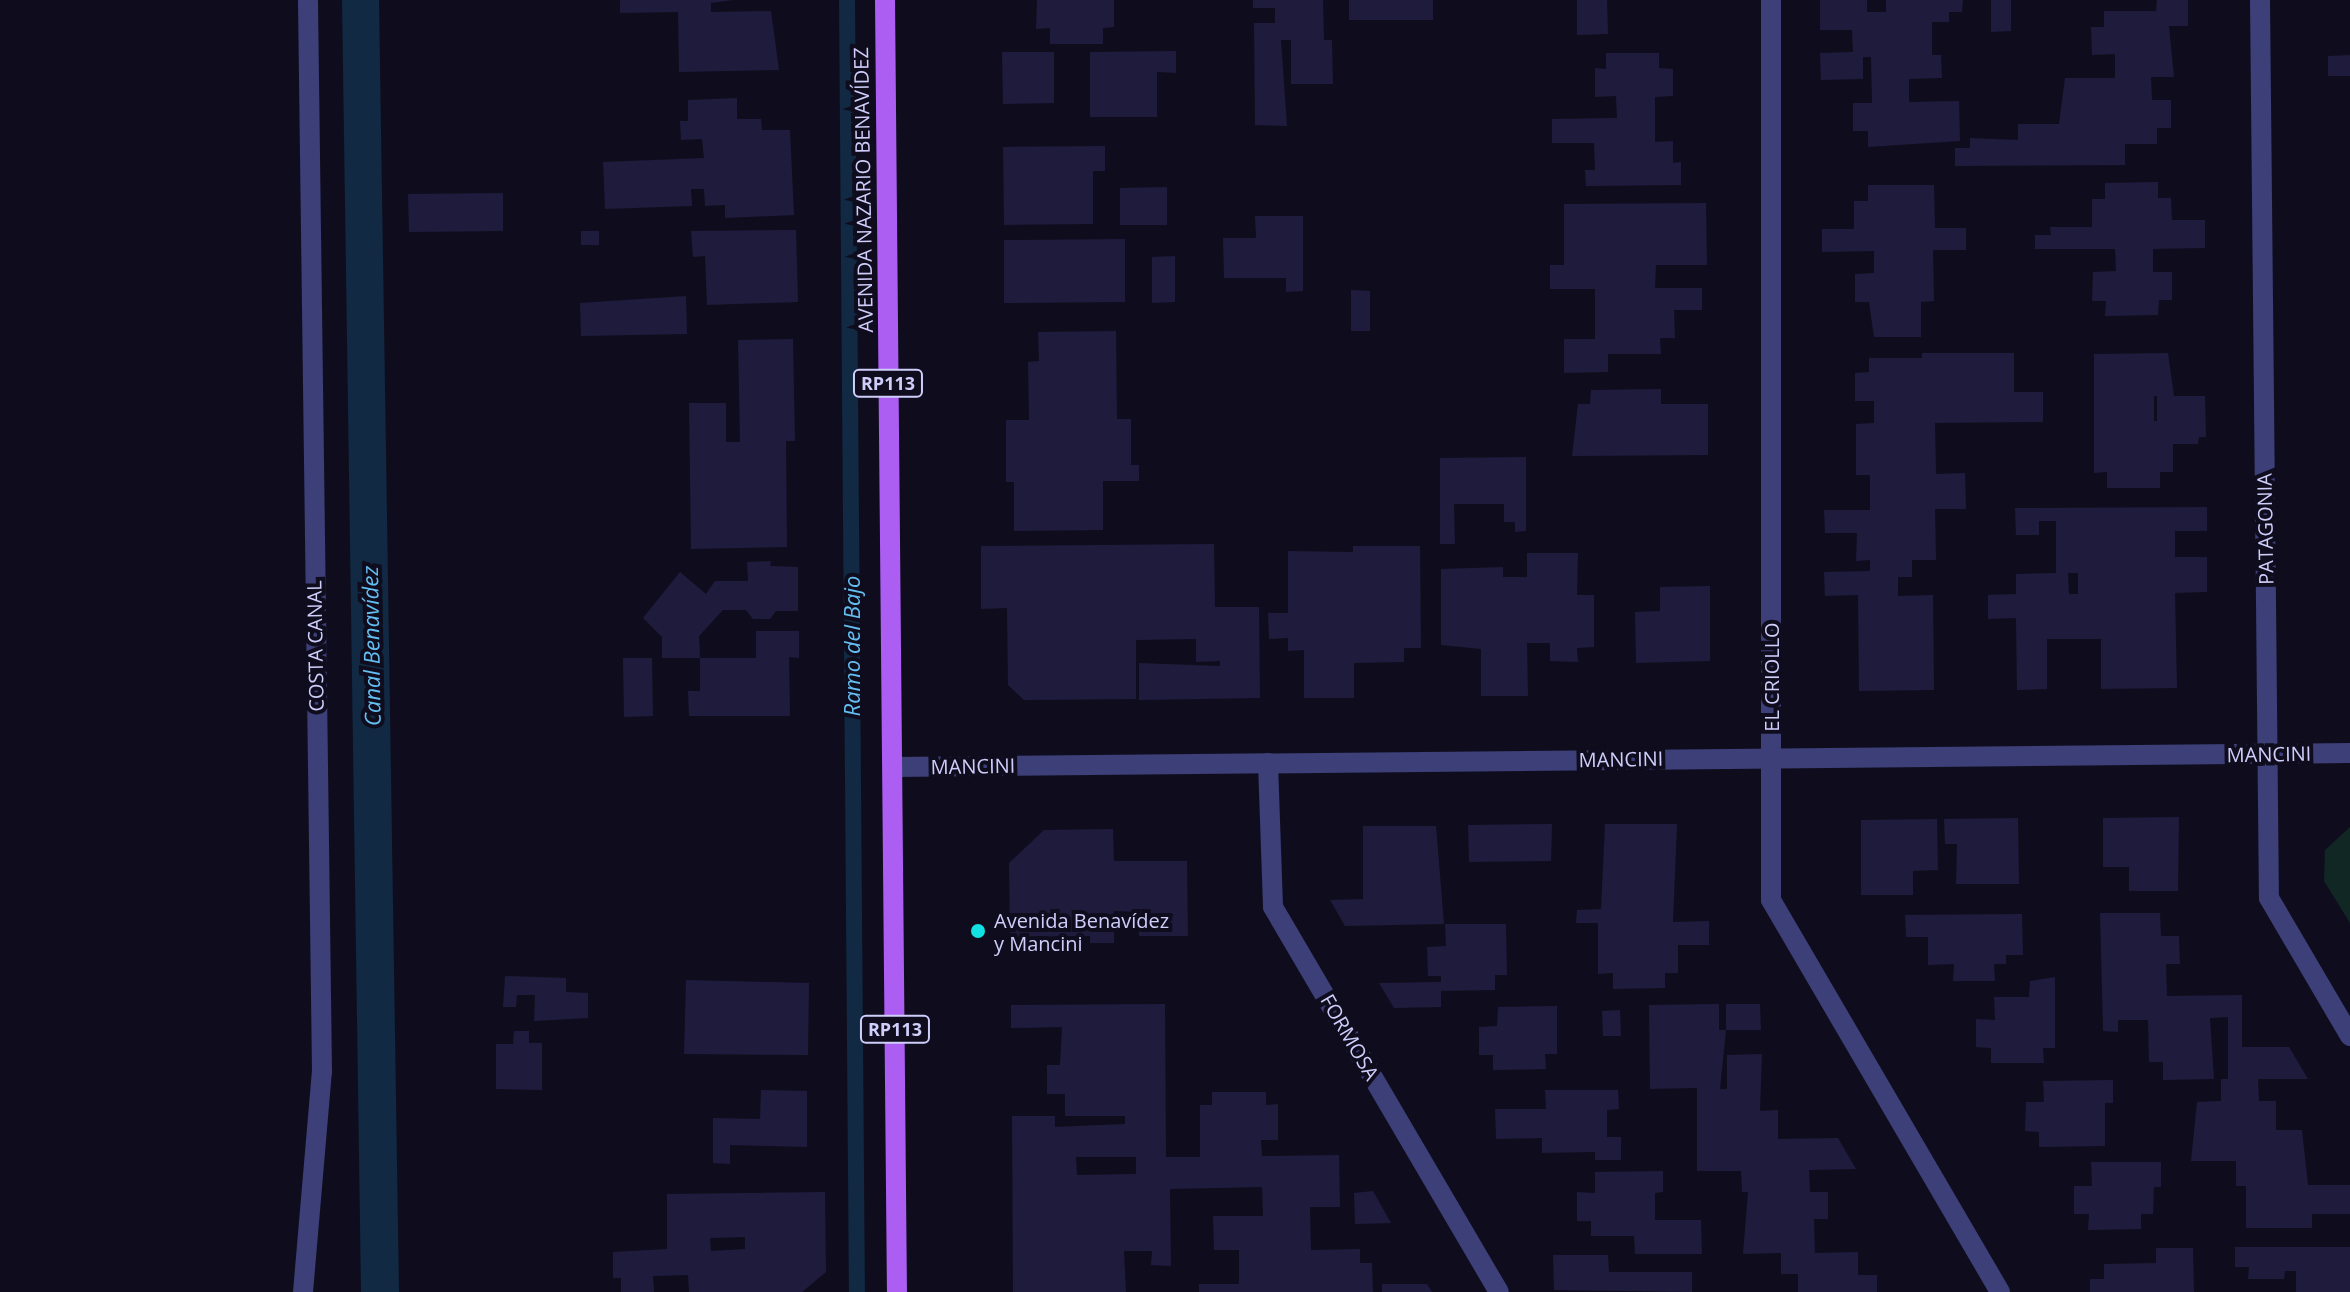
<!DOCTYPE html>
<meta charset="utf-8">
<style>
body{margin:0}
#map{position:relative;width:2350px;height:1292px;overflow:hidden;background:#0f0d1d;font-family:"Open Sans",sans-serif}
div>[style]{position:absolute}
[style*='--x']{left:calc(var(--x)*1px);top:calc(var(--y)*1px);width:calc(var(--w)*1px);rotate:calc(var(--a)*1deg)}
.green>*{inset:0;background:#112724}
.water>*{inset:0;background:#112942}
.stream>*{height:16px;margin:-8px;padding:0 8px;transform-origin:8px;border-radius:8px;background:#112942}
.building>*{inset:0;background:#1f1b3d}
.minor>*{height:20px;margin:-10px;padding:0 10px;transform-origin:10px;border-radius:10px;background:#3c3f78}
.major>*{height:20px;margin:-10px;padding:0 10px;transform-origin:10px;border-radius:10px;background:#ad5ef2}
.dots>*{width:22px;height:22px;translate:-50% -50%;box-sizing:border-box;border:4px solid #0f0d1d;border-radius:50%}
span{translate:-50% -50%;white-space:nowrap;text-align:center;line-height:1.15;-webkit-text-stroke:8px #0f0d1d;paint-order:stroke}
.shield-label span{padding:2px 6px;background:#0f0d1d;border:2px solid;border-radius:6px;-webkit-text-stroke-width:0}
.shield-label{font-size:18px;color:#cfcefb;font-weight:700}
.street-label{font-size:20px;color:#cfcefb}
.poi-label{font-size:20px;color:#cfcefb}
.left{translate:0 -50%;text-align:left}
.water-label{font-size:22px;color:#64bef2;font-style:italic}
</style>
<div id="map">
<div class="green">
<i style="clip-path:polygon(2350px 827px,2350px 923px,2324px 881px,2325px 850px)"></i>
</div>
<div class="water">
<i style="clip-path:polygon(342px 0,379px 0,399px 1292px,361px 1292px)"></i>
</div>
<div class="stream">
<i style="--x:847;--y:0;--w:1292;--a:89.56"></i>
</div>
<div class="building">
<i style="clip-path:polygon(620px 0,733px 0,711px 3px,711px 12px,771px 11px,779px 70px,679px 72px,678px 12px,620px 13px)"></i>
<i style="clip-path:polygon(1037px 0,1114px 0,1114px 27px,1103px 28px,1103px 44px,1050px 44px,1050px 28px,1036px 29px)"></i>
<i style="clip-path:polygon(1253px 0,1323px 0,1324px 40px,1332px 40px,1333px 84px,1291px 84px,1291px 40px,1281px 40px,1287px 126px,1255px 125px,1254px 23px,1275px 23px,1275px 8px,1253px 8px)"></i>
<i style="clip-path:polygon(1349px 0,1433px 0,1433px 20px,1349px 20px)"></i>
<i style="clip-path:polygon(1577px 0,1607px 0,1608px 34px,1577px 35px)"></i>
<i style="clip-path:polygon(1820px 0,1867px 0,1867px 12px,1886px 12px,1886px 0,1963px 0,1962px 12px,1949px 12px,1949px 22px,1932px 22px,1932px 55px,1941px 55px,1942px 78px,1909px 79px,1909px 102px,1959px 101px,1960px 141px,1868px 147px,1868px 131px,1853px 131px,1853px 103px,1872px 103px,1871px 57px,1863px 57px,1863px 79px,1821px 80px,1820px 53px,1853px 52px,1852px 30px,1820px 30px)"></i>
<i style="clip-path:polygon(1991px 0,2011px 0,2011px 31px,1991px 32px)"></i>
<i style="clip-path:polygon(2157px 0,2188px 0,2188px 26px,2169px 26px,2174px 77px,2151px 77px,2152px 100px,2171px 100px,2171px 128px,2157px 128px,2157px 144px,2125px 144px,2125px 165px,1955px 166px,1955px 148px,1970px 148px,1970px 138px,2018px 140px,2018px 124px,2059px 124px,2065px 78px,2115px 78px,2115px 54px,2092px 55px,2091px 27px,2104px 27px,2104px 11px,2156px 11px)"></i>
<i style="clip-path:polygon(1176px 51px,1176px 73px,1157px 72px,1157px 117px,1090px 117px,1090px 52px)"></i>
<i style="clip-path:polygon(1002px 52px,1054px 52px,1054px 103px,1003px 104px)"></i>
<i style="clip-path:polygon(1606px 53px,1659px 53px,1659px 68px,1673px 69px,1673px 96px,1655px 97px,1655px 142px,1673px 141px,1673px 163px,1681px 162px,1681px 185px,1586px 186px,1585px 170px,1595px 170px,1594px 143px,1552px 143px,1552px 119px,1617px 118px,1616px 96px,1595px 97px,1595px 68px,1606px 69px)"></i>
<i style="clip-path:polygon(2350px 55px,2350px 76px,2328px 76px,2328px 56px)"></i>
<i style="clip-path:polygon(737px 98px,737px 119px,761px 119px,762px 130px,790px 130px,794px 215px,725px 218px,725px 205px,705px 206px,704px 189px,691px 189px,692px 206px,605px 209px,603px 162px,704px 158px,702px 139px,681px 140px,680px 121px,688px 121px,688px 100px)"></i>
<i style="clip-path:polygon(1105px 146px,1105px 171px,1093px 171px,1093px 224px,1004px 225px,1003px 147px)"></i>
<i style="clip-path:polygon(2158px 182px,2158px 198px,2171px 198px,2172px 220px,2205px 220px,2205px 248px,2153px 249px,2153px 272px,2172px 272px,2172px 300px,2159px 300px,2158px 315px,2105px 316px,2106px 301px,2092px 301px,2093px 272px,2116px 271px,2115px 249px,2035px 249px,2035px 235px,2051px 235px,2050px 227px,2092px 227px,2092px 199px,2105px 199px,2105px 183px)"></i>
<i style="clip-path:polygon(1868px 185px,1934px 185px,1935px 228px,1966px 228px,1966px 250px,1933px 250px,1934px 301px,1921px 302px,1921px 337px,1874px 337px,1869px 302px,1855px 302px,1855px 274px,1874px 273px,1874px 251px,1822px 252px,1822px 229px,1854px 229px,1854px 201px,1868px 201px)"></i>
<i style="clip-path:polygon(1167px 187px,1167px 225px,1120px 225px,1120px 188px)"></i>
<i style="clip-path:polygon(503px 193px,503px 231px,409px 232px,408px 194px)"></i>
<i style="clip-path:polygon(1706px 203px,1707px 265px,1656px 265px,1655px 288px,1702px 288px,1702px 310px,1674px 310px,1675px 338px,1660px 338px,1661px 354px,1608px 354px,1608px 372px,1564px 373px,1564px 339px,1595px 339px,1595px 289px,1550px 289px,1550px 265px,1564px 265px,1564px 204px)"></i>
<i style="clip-path:polygon(1255px 216px,1303px 216px,1303px 291px,1286px 292px,1286px 278px,1224px 278px,1223px 238px,1256px 238px)"></i>
<i style="clip-path:polygon(796px 230px,798px 302px,707px 305px,705px 256px,693px 257px,691px 231px)"></i>
<i style="clip-path:polygon(581px 231px,599px 231px,599px 245px,581px 245px)"></i>
<i style="clip-path:polygon(1125px 239px,1125px 302px,1004px 303px,1004px 240px)"></i>
<i style="clip-path:polygon(1175px 256px,1175px 302px,1152px 303px,1152px 257px)"></i>
<i style="clip-path:polygon(1351px 290px,1370px 291px,1370px 331px,1351px 331px)"></i>
<i style="clip-path:polygon(686px 296px,687px 334px,581px 336px,580px 303px)"></i>
<i style="clip-path:polygon(1116px 331px,1117px 419px,1131px 419px,1131px 465px,1139px 465px,1139px 481px,1103px 481px,1103px 530px,1014px 531px,1014px 482px,1006px 482px,1006px 420px,1029px 420px,1028px 362px,1039px 361px,1038px 332px)"></i>
<i style="clip-path:polygon(793px 339px,795px 441px,786px 441px,787px 547px,691px 549px,689px 403px,726px 403px,726px 442px,740px 442px,738px 340px)"></i>
<i style="clip-path:polygon(1922px 353px,2014px 353px,2014px 392px,2043px 392px,2043px 422px,1935px 423px,1936px 474px,1965px 473px,1966px 509px,1935px 509px,1936px 560px,1912px 560px,1912px 577px,1898px 577px,1898px 596px,1933px 595px,1934px 690px,1859px 691px,1858px 595px,1825px 596px,1824px 572px,1870px 571px,1870px 560px,1856px 561px,1857px 533px,1825px 533px,1824px 510px,1870px 510px,1870px 475px,1856px 475px,1856px 424px,1874px 423px,1874px 401px,1855px 401px,1855px 373px,1869px 372px,1869px 358px,1922px 358px)"></i>
<i style="clip-path:polygon(evenodd,2168px 353px,2174px 396px,2205px 396px,2206px 437px,2199px 437px,2198px 444px,2173px 444px,2173px 472px,2160px 472px,2160px 488px,2107px 488px,2107px 472px,2094px 473px,2094px 354px,2168px 353px,2154px 396px,2157px 396px,2157px 421px,2154px 421px,2154px 396px)"></i>
<i style="clip-path:polygon(1661px 389px,1661px 404px,1708px 404px,1708px 455px,1572px 456px,1578px 404px,1590px 404px,1591px 390px)"></i>
<i style="clip-path:polygon(1526px 457px,1526px 531px,1515px 532px,1515px 522px,1504px 522px,1504px 504px,1454px 504px,1455px 544px,1440px 544px,1440px 458px)"></i>
<i style="clip-path:polygon(evenodd,2207px 507px,2207px 531px,2175px 531px,2175px 557px,2207px 557px,2207px 592px,2175px 593px,2177px 688px,2101px 689px,2101px 639px,2047px 639px,2047px 689px,2017px 690px,2016px 618px,1988px 619px,1988px 595px,2016px 594px,2016px 574px,2056px 573px,2056px 521px,2039px 521px,2039px 535px,2016px 535px,2015px 508px,2207px 507px,2068px 573px,2078px 573px,2078px 594px,2069px 594px,2068px 573px)"></i>
<i style="clip-path:polygon(1214px 544px,1215px 607px,1259px 607px,1260px 698px,1139px 700px,1139px 663px,1220px 666px,1220px 661px,1196px 662px,1196px 639px,1136px 640px,1136px 699px,1024px 700px,1008px 685px,1007px 608px,981px 609px,981px 546px)"></i>
<i style="clip-path:polygon(1353px 546px,1420px 546px,1421px 648px,1404px 648px,1404px 662px,1354px 663px,1354px 698px,1304px 698px,1304px 650px,1288px 651px,1288px 638px,1269px 639px,1268px 613px,1288px 613px,1288px 551px,1353px 552px)"></i>
<i style="clip-path:polygon(1527px 553px,1578px 553px,1577px 595px,1594px 595px,1594px 647px,1577px 648px,1578px 662px,1550px 661px,1550px 643px,1527px 643px,1528px 696px,1481px 696px,1481px 649px,1441px 645px,1441px 569px,1503px 567px,1503px 577px,1527px 577px)"></i>
<i style="clip-path:polygon(771px 561px,770px 566px,798px 567px,798px 611px,776px 611px,770px 619px,753px 619px,746px 610px,723px 610px,699px 636px,700px 658px,662px 658px,662px 637px,643px 618px,680px 572px,706px 594px,715px 581px,748px 581px,747px 562px)"></i>
<i style="clip-path:polygon(1710px 586px,1710px 661px,1636px 663px,1635px 612px,1660px 611px,1660px 587px)"></i>
<i style="clip-path:polygon(756px 631px,799px 631px,799px 658px,789px 657px,790px 716px,689px 716px,688px 691px,700px 691px,700px 658px,756px 658px)"></i>
<i style="clip-path:polygon(623px 658px,652px 658px,653px 716px,624px 717px)"></i>
<i style="clip-path:polygon(2179px 817px,2178px 891px,2129px 891px,2129px 867px,2103px 867px,2103px 818px)"></i>
<i style="clip-path:polygon(2018px 818px,2019px 884px,1956px 884px,1957px 844px,1945px 844px,1944px 819px)"></i>
<i style="clip-path:polygon(1937px 819px,1938px 870px,1913px 871px,1913px 895px,1861px 895px,1861px 820px)"></i>
<i style="clip-path:polygon(1552px 824px,1551px 861px,1469px 862px,1468px 825px)"></i>
<i style="clip-path:polygon(1605px 824px,1677px 824px,1673px 922px,1709px 921px,1709px 945px,1678px 945px,1678px 973px,1665px 973px,1665px 988px,1613px 989px,1613px 973px,1598px 974px,1598px 923px,1576px 923px,1577px 910px,1601px 909px)"></i>
<i style="clip-path:polygon(1363px 826px,1436px 826px,1444px 924px,1345px 926px,1330px 900px,1363px 899px)"></i>
<i style="clip-path:polygon(1113px 829px,1114px 861px,1187px 861px,1188px 936px,1139px 936px,1138px 912px,1114px 911px,1114px 943px,1090px 943px,1090px 936px,1010px 937px,1009px 863px,1044px 830px)"></i>
<i style="clip-path:polygon(2100px 913px,2160px 913px,2161px 936px,2179px 936px,2180px 964px,2166px 964px,2167px 996px,2242px 995px,2242px 1047px,2289px 1047px,2308px 1079px,2258px 1079px,2259px 1101px,2276px 1101px,2276px 1130px,2302px 1130px,2308px 1185px,2350px 1185px,2350px 1214px,2312px 1214px,2312px 1228px,2246px 1228px,2246px 1186px,2236px 1186px,2236px 1161px,2191px 1161px,2197px 1102px,2221px 1101px,2221px 1079px,2228px 1079px,2228px 1017px,2210px 1018px,2214px 1079px,2163px 1080px,2163px 1062px,2149px 1062px,2148px 1020px,2118px 1020px,2118px 1032px,2103px 1031px)"></i>
<i style="clip-path:polygon(2022px 914px,2023px 955px,2006px 955px,2006px 964px,1994px 964px,1995px 981px,1953px 981px,1954px 964px,1928px 965px,1928px 937px,1906px 937px,1905px 915px)"></i>
<i style="clip-path:polygon(1445px 924px,1506px 924px,1507px 975px,1495px 975px,1495px 990px,1441px 991px,1441px 1007px,1394px 1008px,1379px 983px,1441px 982px,1441px 976px,1428px 976px,1427px 947px,1446px 946px)"></i>
<i style="clip-path:polygon(505px 976px,566px 978px,566px 992px,588px 993px,588px 1018px,534px 1021px,535px 995px,517px 995px,516px 1007px,503px 1007px)"></i>
<i style="clip-path:polygon(2055px 977px,2055px 1048px,2043px 1048px,2044px 1063px,1991px 1063px,1991px 1048px,1976px 1047px,1976px 1019px,1995px 1020px,1994px 997px,2029px 997px,2030px 981px)"></i>
<i style="clip-path:polygon(686px 980px,809px 983px,808px 1055px,684px 1054px)"></i>
<i style="clip-path:polygon(evenodd,1165px 1004px,1166px 1157px,1200px 1157px,1200px 1105px,1212px 1105px,1212px 1092px,1266px 1092px,1266px 1105px,1278px 1104px,1278px 1140px,1261px 1140px,1262px 1156px,1339px 1155px,1340px 1207px,1310px 1207px,1311px 1250px,1360px 1249px,1360px 1263px,1372px 1263px,1373px 1292px,1199px 1292px,1199px 1284px,1239px 1284px,1239px 1250px,1214px 1250px,1213px 1216px,1263px 1216px,1262px 1187px,1170px 1189px,1171px 1266px,1151px 1265px,1152px 1251px,1124px 1251px,1126px 1292px,1013px 1292px,1012px 1116px,1055px 1116px,1055px 1127px,1125px 1124px,1125px 1116px,1065px 1116px,1065px 1094px,1047px 1094px,1047px 1065px,1060px 1065px,1062px 1027px,1011px 1028px,1011px 1005px,1165px 1004px,1076px 1157px,1136px 1157px,1136px 1174px,1077px 1175px,1076px 1157px)"></i>
<i style="clip-path:polygon(1719px 1004px,1719px 1030px,1726px 1030px,1720px 1089px,1727px 1089px,1727px 1055px,1762px 1054px,1760px 1111px,1778px 1110px,1778px 1139px,1838px 1138px,1856px 1169px,1809px 1170px,1810px 1192px,1828px 1192px,1828px 1219px,1814px 1219px,1815px 1253px,1858px 1252px,1858px 1275px,1877px 1275px,1877px 1292px,1798px 1292px,1798px 1274px,1781px 1274px,1781px 1253px,1743px 1254px,1748px 1192px,1742px 1192px,1741px 1171px,1697px 1171px,1697px 1088px,1650px 1089px,1649px 1005px)"></i>
<i style="clip-path:polygon(1726px 1004px,1760px 1004px,1761px 1030px,1726px 1030px)"></i>
<i style="clip-path:polygon(1557px 1006px,1557px 1054px,1545px 1054px,1546px 1069px,1493px 1070px,1493px 1055px,1479px 1055px,1479px 1027px,1497px 1026px,1498px 1007px)"></i>
<i style="clip-path:polygon(1620px 1010px,1621px 1036px,1603px 1036px,1602px 1011px)"></i>
<i style="clip-path:polygon(514px 1031px,529px 1031px,529px 1043px,542px 1043px,542px 1090px,496px 1089px,496px 1044px,513px 1044px)"></i>
<i style="clip-path:polygon(2113px 1080px,2113px 1103px,2105px 1103px,2105px 1146px,2039px 1147px,2039px 1132px,2025px 1131px,2026px 1102px,2044px 1102px,2043px 1081px)"></i>
<i style="clip-path:polygon(761px 1090px,807px 1091px,807px 1147px,730px 1145px,730px 1164px,713px 1163px,713px 1118px,760px 1119px)"></i>
<i style="clip-path:polygon(1545px 1090px,1618px 1090px,1619px 1109px,1607px 1110px,1607px 1137px,1621px 1137px,1621px 1160px,1595px 1160px,1595px 1152px,1542px 1153px,1542px 1138px,1496px 1139px,1495px 1109px,1546px 1109px)"></i>
<i style="clip-path:polygon(2091px 1162px,2161px 1162px,2161px 1187px,2154px 1187px,2153px 1214px,2141px 1214px,2141px 1229px,2088px 1230px,2089px 1214px,2074px 1214px,2074px 1186px,2092px 1186px)"></i>
<i style="clip-path:polygon(1663px 1171px,1663px 1192px,1655px 1193px,1655px 1220px,1701px 1220px,1702px 1254px,1635px 1254px,1634px 1236px,1591px 1236px,1591px 1221px,1577px 1221px,1577px 1192px,1595px 1193px,1595px 1172px)"></i>
<i style="clip-path:polygon(1373px 1191px,1391px 1223px,1355px 1224px,1354px 1193px)"></i>
<i style="clip-path:polygon(evenodd,825px 1192px,826px 1272px,802px 1292px,689px 1292px,688px 1275px,653px 1276px,654px 1292px,621px 1292px,621px 1278px,613px 1278px,613px 1252px,667px 1249px,667px 1194px,825px 1192px,745px 1237px,745px 1249px,711px 1251px,710px 1238px,745px 1237px)"></i>
<i style="clip-path:polygon(2235px 1247px,2350px 1247px,2350px 1292px,2296px 1292px,2296px 1271px,2285px 1271px,2284px 1279px,2248px 1279px,2249px 1267px,2235px 1267px)"></i>
<i style="clip-path:polygon(2156px 1248px,2193px 1248px,2194px 1292px,2090px 1292px,2090px 1279px,2104px 1279px,2104px 1264px,2156px 1263px)"></i>
<i style="clip-path:polygon(1553px 1255px,1608px 1255px,1609px 1272px,1692px 1272px,1692px 1292px,1554px 1290px)"></i>
<i style="clip-path:polygon(1382px 1284px,1427px 1284px,1432px 1292px,1382px 1292px)"></i>
</div>
<div class="minor">
<i style="--x:1771;--y:0;--w:900;--a:90"></i>
<i style="--x:1771;--y:900;--w:454;--a:59.7"></i>
<i style="--x:2260;--y:0;--w:898;--a:89.43"></i>
<i style="--x:2269;--y:898;--w:160;--a:59.6"></i>
<i style="--x:1268;--y:763;--w:144;--a:88"></i>
<i style="--x:1273;--y:907;--w:446;--a:59.6"></i>
<i style="--x:893;--y:767;--w:1457;--a:-0.55"></i>
<i style="--x:303;--y:1292;--w:221;--a:-85.1"></i>
<i style="--x:322;--y:1072;--w:1072;--a:-90.75"></i>
</div>
<div class="major">
<i style="--x:885;--y:0;--w:1292;--a:89.47"></i>
</div>
<div class="dots">
<i style="left:978px;top:931px;background:#13e0e2"></i>
</div>
<div class="shield-label">
<span style="left:888px;top:383px">RP113</span>
<span style="left:895px;top:1029px">RP113</span>
</div>
<div class="street-label">
<span style="left:863px;top:190px;rotate:-91deg">AVENIDA NAZARIO BENAVÍDEZ</span>
<span style="left:2265px;top:529px;rotate:-91deg">PATAGONIA</span>
<span style="left:315px;top:646px;rotate:-91deg">COSTA CANAL</span>
<span style="left:1771px;top:677px;rotate:-90deg">EL CRIOLLO</span>
<span style="left:2269px;top:754px;rotate:-1deg">MANCINI</span>
<span style="left:1621px;top:759px;rotate:-1deg">MANCINI</span>
<span style="left:973px;top:766px;rotate:-1deg">MANCINI</span>
<span style="left:1350px;top:1037px;rotate:60deg">FORMOSA</span>
</div>
<div class="poi-label">
<span class="left" style="left:994px;top:932px">Avenida Benavídez<br>y Mancini</span>
</div>
<div class="water-label">
<span style="left:371px;top:646px;rotate:-91deg">Canal Benavídez</span>
<span style="left:852px;top:646px;rotate:-90deg">Ramo del Bajo</span>
</div>
</div>
